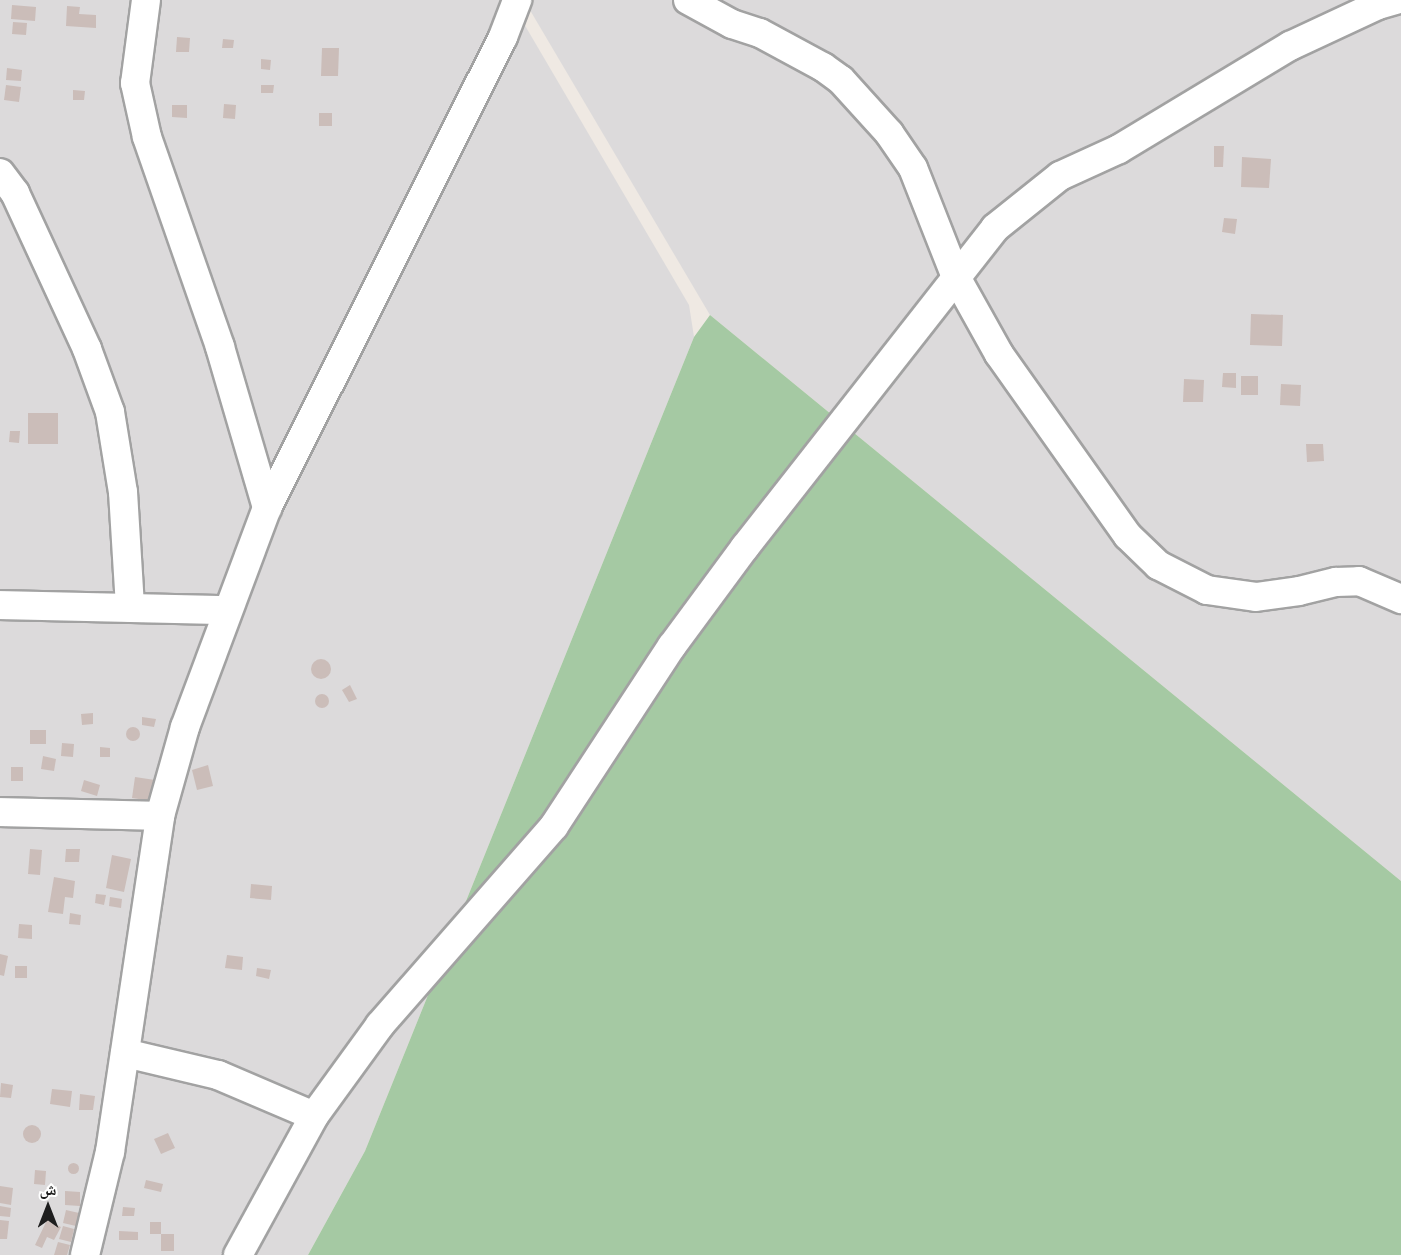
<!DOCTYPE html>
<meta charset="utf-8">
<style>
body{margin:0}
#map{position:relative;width:1401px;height:1255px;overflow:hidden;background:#efe9e3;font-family:Quicksand,"Noto Naskh Arabic",sans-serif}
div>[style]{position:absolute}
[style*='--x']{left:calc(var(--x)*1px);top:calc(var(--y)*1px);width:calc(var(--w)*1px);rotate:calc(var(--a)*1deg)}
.residential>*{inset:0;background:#dcdadb}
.cemetery>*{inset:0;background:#a5c9a3}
.building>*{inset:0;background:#cbbdb9}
.round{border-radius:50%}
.roads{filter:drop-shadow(2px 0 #a2a2a2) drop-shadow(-2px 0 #a2a2a2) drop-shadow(0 2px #a2a2a2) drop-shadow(0 -2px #a2a2a2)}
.minor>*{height:28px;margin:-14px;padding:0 14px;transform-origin:14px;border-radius:14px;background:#fff}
span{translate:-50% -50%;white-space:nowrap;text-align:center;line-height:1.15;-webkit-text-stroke:4.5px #fff;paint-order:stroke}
.north{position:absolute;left:18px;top:1177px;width:60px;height:60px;-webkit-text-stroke:4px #fff;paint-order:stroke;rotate:0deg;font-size:16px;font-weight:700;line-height:24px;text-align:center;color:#1e1e1e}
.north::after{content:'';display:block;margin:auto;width:21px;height:27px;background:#1e1e1e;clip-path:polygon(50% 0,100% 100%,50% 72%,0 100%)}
</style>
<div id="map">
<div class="residential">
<i style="clip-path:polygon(0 0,510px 0,689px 305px,694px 337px,365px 1151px,308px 1255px,0 1255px)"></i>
<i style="clip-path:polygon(524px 0,1401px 0,1401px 881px,710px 315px)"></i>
</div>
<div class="cemetery">
<i style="clip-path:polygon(710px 315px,1401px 881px,1401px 1255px,308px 1255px,365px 1151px,694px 337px)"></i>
</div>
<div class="building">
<i style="clip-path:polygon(12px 5px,36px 7px,35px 21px,11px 19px)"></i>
<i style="clip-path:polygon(67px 6px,80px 7px,79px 14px,96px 15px,96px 28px,66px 26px)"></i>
<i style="clip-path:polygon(13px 22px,27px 23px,26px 35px,12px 34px)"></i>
<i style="clip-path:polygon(177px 37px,190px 38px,189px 52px,176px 52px)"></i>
<i style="clip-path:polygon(223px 39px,234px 40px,233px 48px,222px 48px)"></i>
<i style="clip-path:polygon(322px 48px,339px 48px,338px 76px,321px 76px)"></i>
<i style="clip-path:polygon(261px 59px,271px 60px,270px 70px,261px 69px)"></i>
<i style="clip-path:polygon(7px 68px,22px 70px,21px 81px,6px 80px)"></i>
<i style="clip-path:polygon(6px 85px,21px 87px,19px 102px,4px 100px)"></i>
<i style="clip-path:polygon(261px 85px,274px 85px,273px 93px,261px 93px)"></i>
<i style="clip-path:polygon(73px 90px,85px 91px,84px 100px,73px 100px)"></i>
<i style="clip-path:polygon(224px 104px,236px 105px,235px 119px,223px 118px)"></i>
<i style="clip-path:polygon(172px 105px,187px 105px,187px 118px,172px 117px)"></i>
<i style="clip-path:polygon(319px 113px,332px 113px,332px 126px,319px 126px)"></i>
<i style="clip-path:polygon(1214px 146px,1224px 146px,1223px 167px,1214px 167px)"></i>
<i style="clip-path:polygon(1242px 157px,1271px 159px,1269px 188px,1241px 187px)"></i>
<i style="clip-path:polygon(1224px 218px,1237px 219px,1235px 234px,1222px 232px)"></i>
<i style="clip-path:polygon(1251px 314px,1283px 315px,1282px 346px,1250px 345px)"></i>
<i style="clip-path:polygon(1223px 373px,1236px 373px,1236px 388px,1222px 387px)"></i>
<i style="clip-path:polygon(1241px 376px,1258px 376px,1258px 395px,1241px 395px)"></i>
<i style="clip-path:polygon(1184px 379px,1204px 380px,1203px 402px,1183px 402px)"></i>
<i style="clip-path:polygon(1281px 384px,1301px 385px,1300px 406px,1280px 405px)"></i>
<i style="clip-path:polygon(28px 413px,58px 413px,58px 444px,28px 444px)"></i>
<i style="clip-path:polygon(10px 431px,20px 431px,19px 443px,9px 442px)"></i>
<i style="clip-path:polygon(1306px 444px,1323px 444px,1324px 461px,1307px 462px)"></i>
<i class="round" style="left:311px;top:659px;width:20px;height:20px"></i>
<i style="clip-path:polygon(350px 685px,357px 699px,349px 702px,342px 690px)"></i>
<i class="round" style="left:315px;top:694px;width:14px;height:14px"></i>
<i style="clip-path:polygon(93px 713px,93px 724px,82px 725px,81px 714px)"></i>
<i style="clip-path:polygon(142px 717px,156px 719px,154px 727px,142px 725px)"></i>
<i class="round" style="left:126px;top:727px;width:14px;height:14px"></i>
<i style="clip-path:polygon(30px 730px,46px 730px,46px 744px,30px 744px)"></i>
<i style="clip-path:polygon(62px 743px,74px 744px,73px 757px,61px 756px)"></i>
<i style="clip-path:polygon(100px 747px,110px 748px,110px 757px,100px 757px)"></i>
<i style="clip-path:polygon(43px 756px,56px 759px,54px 771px,41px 769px)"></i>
<i style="clip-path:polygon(208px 765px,213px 786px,197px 790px,192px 770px)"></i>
<i style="clip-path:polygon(11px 767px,23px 767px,23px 781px,11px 781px)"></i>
<i style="clip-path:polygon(135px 777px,155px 780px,152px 801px,132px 798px)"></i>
<i style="clip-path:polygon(84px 780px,100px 785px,97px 796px,81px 791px)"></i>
<i style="clip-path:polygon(30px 849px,42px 850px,40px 875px,28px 874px)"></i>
<i style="clip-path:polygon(66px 849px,80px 849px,79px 862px,65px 862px)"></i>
<i style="clip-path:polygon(112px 855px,131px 859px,124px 892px,106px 888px)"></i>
<i style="clip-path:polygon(54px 877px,75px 881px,73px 898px,65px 897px,63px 914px,48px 912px)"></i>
<i style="clip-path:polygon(251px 884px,272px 886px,271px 900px,250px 898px)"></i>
<i style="clip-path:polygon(96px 894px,106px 895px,104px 905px,95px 903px)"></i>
<i style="clip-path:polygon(110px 897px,122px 899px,121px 908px,109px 906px)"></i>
<i style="clip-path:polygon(70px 913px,81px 915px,80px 925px,69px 924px)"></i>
<i style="clip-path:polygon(19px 924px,32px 925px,32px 939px,18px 938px)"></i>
<i style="clip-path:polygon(0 954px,8px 956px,4px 976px,0 975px)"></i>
<i style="clip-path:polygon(227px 955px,243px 957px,242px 970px,225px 968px)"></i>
<i style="clip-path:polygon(15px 966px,27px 966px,27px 978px,15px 978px)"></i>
<i style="clip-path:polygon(257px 968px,271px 970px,269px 979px,256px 976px)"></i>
<i style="clip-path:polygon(1px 1083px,13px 1085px,11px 1098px,0 1097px)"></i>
<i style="clip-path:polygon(52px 1089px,72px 1091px,70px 1107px,50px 1104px)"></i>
<i style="clip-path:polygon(80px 1094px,95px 1096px,93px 1110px,79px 1110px)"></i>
<i class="round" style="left:23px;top:1125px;width:18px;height:18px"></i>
<i style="clip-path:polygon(168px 1133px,175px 1148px,161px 1154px,154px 1139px)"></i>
<i class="round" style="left:67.5px;top:1162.5px;width:11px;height:11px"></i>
<i style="clip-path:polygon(35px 1170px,46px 1171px,45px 1185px,34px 1184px)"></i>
<i style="clip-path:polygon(146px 1180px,163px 1184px,161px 1192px,144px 1188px)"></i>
<i style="clip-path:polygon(0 1186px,13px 1188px,11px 1205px,0 1203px)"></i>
<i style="clip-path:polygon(65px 1191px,80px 1192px,80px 1206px,65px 1205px)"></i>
<i style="clip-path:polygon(0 1206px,11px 1208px,10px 1217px,0 1216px)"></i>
<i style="clip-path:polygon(123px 1207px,135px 1208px,134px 1216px,122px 1216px)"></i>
<i style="clip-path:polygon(66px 1210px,79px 1213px,76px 1226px,63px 1223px)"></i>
<i style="clip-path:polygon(0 1220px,9px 1221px,7px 1239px,0 1239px)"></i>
<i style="clip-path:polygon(47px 1220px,61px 1227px,54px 1240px,47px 1237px,42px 1248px,35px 1245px)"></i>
<i style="clip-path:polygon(150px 1222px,161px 1222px,161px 1234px,150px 1234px)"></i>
<i style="clip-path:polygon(63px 1226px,74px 1229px,71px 1242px,59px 1239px)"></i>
<i style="clip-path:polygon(119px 1231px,138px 1232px,138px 1240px,119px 1240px)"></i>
<i style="clip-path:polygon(161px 1234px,174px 1234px,174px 1251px,161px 1251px)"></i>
<i style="clip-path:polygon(58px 1242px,70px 1245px,67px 1255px,54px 1255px)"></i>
</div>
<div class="roads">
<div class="minor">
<i style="--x:146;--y:0;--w:84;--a:97.5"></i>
<i style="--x:135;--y:83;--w:55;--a:77.5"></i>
<i style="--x:147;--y:137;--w:222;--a:70.8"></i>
<i style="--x:220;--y:347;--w:168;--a:73.7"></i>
<i style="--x:688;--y:0;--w:50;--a:28.6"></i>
<i style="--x:732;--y:24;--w:29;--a:18"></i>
<i style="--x:760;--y:33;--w:72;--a:28.4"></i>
<i style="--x:823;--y:67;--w:22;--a:36"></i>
<i style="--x:841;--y:80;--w:72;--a:47.8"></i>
<i style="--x:889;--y:133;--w:42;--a:55.6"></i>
<i style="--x:913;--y:168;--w:117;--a:68.5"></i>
<i style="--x:956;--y:277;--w:88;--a:60.8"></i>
<i style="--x:999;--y:354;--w:223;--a:54.7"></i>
<i style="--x:1128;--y:536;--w:42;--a:44"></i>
<i style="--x:1158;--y:565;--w:55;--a:27"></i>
<i style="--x:1207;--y:590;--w:49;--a:8.1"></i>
<i style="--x:1256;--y:597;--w:43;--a:-7.9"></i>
<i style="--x:1299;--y:591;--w:38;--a:-14"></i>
<i style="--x:1336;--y:582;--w:23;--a:-2"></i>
<i style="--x:1359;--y:581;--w:46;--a:23.2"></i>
<i style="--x:0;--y:173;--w:25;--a:53"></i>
<i style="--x:15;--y:193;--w:172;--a:65.2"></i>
<i style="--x:87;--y:349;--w:67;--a:69.9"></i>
<i style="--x:110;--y:412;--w:81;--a:80.8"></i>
<i style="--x:123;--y:492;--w:116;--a:86.5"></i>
<i style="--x:0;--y:605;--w:227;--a:1.3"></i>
<i style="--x:0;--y:812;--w:160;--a:1.4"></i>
<i style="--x:125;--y:1053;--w:96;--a:13.3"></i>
<i style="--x:218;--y:1075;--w:104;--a:23.1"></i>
<i style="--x:85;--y:1255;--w:106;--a:-76.4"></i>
<i style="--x:110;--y:1152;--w:340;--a:-81.5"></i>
<i style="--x:160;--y:816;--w:92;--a:-74.3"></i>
<i style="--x:185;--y:727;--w:234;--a:-69.5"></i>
<i style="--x:267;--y:508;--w:527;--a:-63.39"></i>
<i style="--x:503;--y:37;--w:40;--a:-69"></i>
<i style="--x:238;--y:1255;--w:158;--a:-61.3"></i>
<i style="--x:314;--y:1116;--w:112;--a:-54"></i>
<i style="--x:380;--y:1025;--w:264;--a:-48.8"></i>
<i style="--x:554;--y:826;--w:215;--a:-56.8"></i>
<i style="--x:672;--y:646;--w:123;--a:-53.6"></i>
<i style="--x:745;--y:547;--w:405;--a:-51.9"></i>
<i style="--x:995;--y:228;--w:83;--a:-38.7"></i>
<i style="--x:1060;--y:176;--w:65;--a:-24.6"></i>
<i style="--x:1119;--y:149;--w:200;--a:-31.1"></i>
<i style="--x:1290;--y:46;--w:97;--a:-25"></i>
<i style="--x:1378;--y:5;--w:19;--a:-16"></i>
</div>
</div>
<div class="north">ش</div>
</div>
